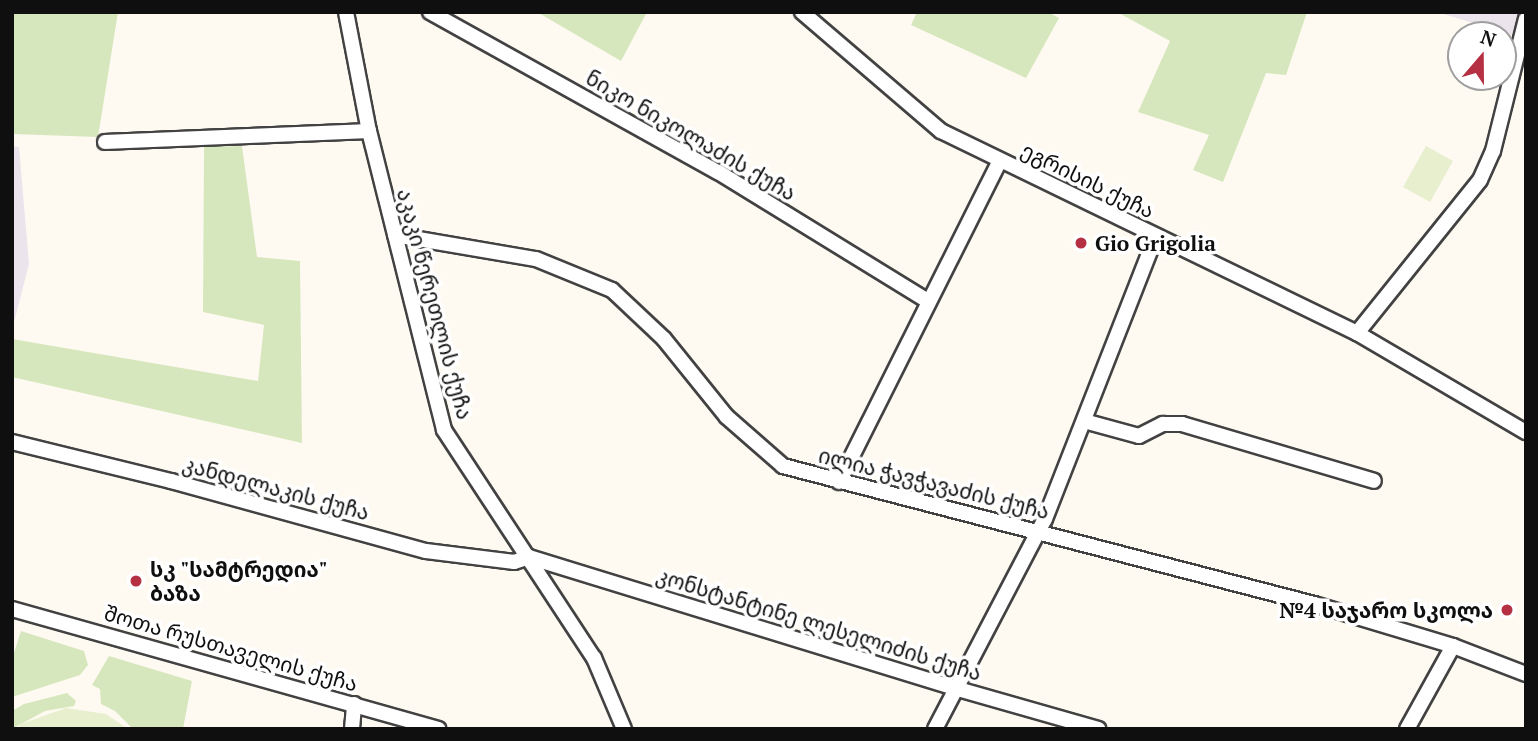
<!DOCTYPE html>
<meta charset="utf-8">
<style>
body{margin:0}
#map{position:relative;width:1538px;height:741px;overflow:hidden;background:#fefaf1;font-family:"PT Serif","Noto Sans Georgian",serif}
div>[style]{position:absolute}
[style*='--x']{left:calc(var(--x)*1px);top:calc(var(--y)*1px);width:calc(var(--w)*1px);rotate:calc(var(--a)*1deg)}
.industrial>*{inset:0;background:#ebe4ed}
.green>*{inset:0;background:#d7e7bd}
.pitch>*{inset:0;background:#e7efce}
.roads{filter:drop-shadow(2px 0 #424242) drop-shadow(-2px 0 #424242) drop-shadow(0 2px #424242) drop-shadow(0 -2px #424242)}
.minor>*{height:14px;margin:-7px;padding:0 7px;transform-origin:7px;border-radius:7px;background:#fff}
.dots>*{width:19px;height:19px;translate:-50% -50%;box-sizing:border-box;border:4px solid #fff;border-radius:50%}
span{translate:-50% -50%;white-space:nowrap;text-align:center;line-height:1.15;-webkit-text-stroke:7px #fff;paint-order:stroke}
.street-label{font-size:21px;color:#0f0f0f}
.poi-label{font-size:21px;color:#0f0f0f;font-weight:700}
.left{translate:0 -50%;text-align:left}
.right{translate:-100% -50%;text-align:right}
.frame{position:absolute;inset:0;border:14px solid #0f0f0f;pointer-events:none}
.north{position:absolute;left:1447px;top:21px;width:70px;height:70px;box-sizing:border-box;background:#fff;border:2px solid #9f9f9f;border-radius:50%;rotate:20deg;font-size:19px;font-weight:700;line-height:28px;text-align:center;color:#0f0f0f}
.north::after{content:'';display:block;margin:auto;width:24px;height:32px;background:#b63044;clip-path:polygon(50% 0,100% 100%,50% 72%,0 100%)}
</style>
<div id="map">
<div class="industrial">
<i style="clip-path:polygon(1437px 12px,1518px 12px,1512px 35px)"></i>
<i style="clip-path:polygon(12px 146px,19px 147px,29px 264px,12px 330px)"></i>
</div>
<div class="green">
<i style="clip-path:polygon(12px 12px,118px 12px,98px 137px,12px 134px)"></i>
<i style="clip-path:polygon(537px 12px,647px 12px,621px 61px)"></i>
<i style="clip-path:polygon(917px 12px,1048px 12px,1059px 18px,1026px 78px,911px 25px)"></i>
<i style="clip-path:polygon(1117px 12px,1307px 12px,1286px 75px,1266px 73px,1223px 182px,1193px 170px,1209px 135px,1138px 112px,1170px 41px)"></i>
<i style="clip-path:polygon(242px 146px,257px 257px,300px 261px,302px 443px,12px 377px,12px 339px,258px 381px,264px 325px,203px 312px,204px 147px)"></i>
<i style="clip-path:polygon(21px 631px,84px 651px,88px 665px,80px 675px,12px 697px,12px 659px)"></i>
<i style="clip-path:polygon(109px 656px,192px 681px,183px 729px,133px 729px,115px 711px,101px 704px,100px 689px,92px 685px)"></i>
<i style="clip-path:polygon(67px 693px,76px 701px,74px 706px,45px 711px,12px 729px,12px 711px,24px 704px)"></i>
</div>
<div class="pitch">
<i style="clip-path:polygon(1426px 146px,1453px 161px,1430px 202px,1403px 187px)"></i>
<i style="clip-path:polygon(66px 708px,106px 714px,128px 729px,17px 729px,21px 724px)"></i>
</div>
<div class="roads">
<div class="minor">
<i style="--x:346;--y:12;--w:121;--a:79.1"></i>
<i style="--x:369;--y:131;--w:308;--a:75.9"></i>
<i style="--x:444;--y:430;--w:273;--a:56.7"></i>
<i style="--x:594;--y:658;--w:77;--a:67.1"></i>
<i style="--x:430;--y:12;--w:329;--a:29.1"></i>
<i style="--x:718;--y:172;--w:246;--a:31.6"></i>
<i style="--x:802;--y:12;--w:183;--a:40.6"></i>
<i style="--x:941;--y:131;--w:462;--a:25.9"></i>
<i style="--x:1357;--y:333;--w:196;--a:30.4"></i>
<i style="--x:105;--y:142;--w:264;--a:-2.4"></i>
<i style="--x:395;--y:235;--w:143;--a:9.7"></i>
<i style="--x:536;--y:259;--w:82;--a:22.2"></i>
<i style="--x:612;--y:290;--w:71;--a:43.3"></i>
<i style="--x:664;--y:339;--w:100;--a:51.1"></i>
<i style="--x:727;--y:417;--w:74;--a:41.2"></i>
<i style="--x:783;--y:466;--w:549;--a:14.57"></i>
<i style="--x:1314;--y:604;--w:145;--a:16.8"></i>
<i style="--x:1453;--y:646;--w:78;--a:21"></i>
<i style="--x:1357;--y:333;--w:196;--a:-51.2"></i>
<i style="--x:1480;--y:180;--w:32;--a:-66"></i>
<i style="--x:1493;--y:151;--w:136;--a:-76"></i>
<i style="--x:1084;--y:421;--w:57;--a:15.3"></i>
<i style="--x:1139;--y:436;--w:27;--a:-27"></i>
<i style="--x:1163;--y:424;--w:19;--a:0"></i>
<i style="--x:1182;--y:424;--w:200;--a:16.5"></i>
<i style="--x:12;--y:442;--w:164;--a:13.8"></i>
<i style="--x:171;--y:481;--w:264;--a:15.4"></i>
<i style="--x:426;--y:551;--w:89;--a:7.1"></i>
<i style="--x:514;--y:562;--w:16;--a:-18"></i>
<i style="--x:529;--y:557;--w:449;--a:17.1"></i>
<i style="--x:958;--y:689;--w:146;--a:15.9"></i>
<i style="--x:839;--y:482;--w:359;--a:-63.4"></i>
<i style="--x:12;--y:609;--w:443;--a:15.7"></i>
<i style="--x:352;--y:729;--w:25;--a:-85"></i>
<i style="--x:935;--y:729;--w:237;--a:-62.4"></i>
<i style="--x:1045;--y:519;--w:304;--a:-68.6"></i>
<i style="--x:1407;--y:729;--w:95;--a:-61"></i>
</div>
</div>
<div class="dots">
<i style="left:1081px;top:243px;background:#b63044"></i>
<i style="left:136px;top:581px;background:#b63044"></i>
<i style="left:1507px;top:610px;background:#b63044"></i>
</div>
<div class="street-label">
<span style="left:691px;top:135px;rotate:30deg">ნიკო ნიკოლაძის ქუჩა</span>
<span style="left:1088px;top:180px;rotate:26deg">ეგრისის ქუჩა</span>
<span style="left:435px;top:304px;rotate:75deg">აკაკი წერეთლის ქუჩა</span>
<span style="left:934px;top:483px;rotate:14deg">ილია ჭავჭავაძის ქუჩა</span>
<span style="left:276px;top:488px;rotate:15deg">კანდელაკის ქუჩა</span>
<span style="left:819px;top:624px;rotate:17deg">კონსტანტინე ლესელიძის ქუჩა</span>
<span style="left:231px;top:648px;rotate:16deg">შოთა რუსთაველის ქუჩა</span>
</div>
<div class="poi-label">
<span class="left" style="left:1095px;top:243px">Gio Grigolia</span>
<span class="left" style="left:150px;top:581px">სკ "სამტრედია"<br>ბაზა</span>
<span class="right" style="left:1493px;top:610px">№4 საჯარო სკოლა</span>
</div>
<div class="frame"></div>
<div class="north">N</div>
</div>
